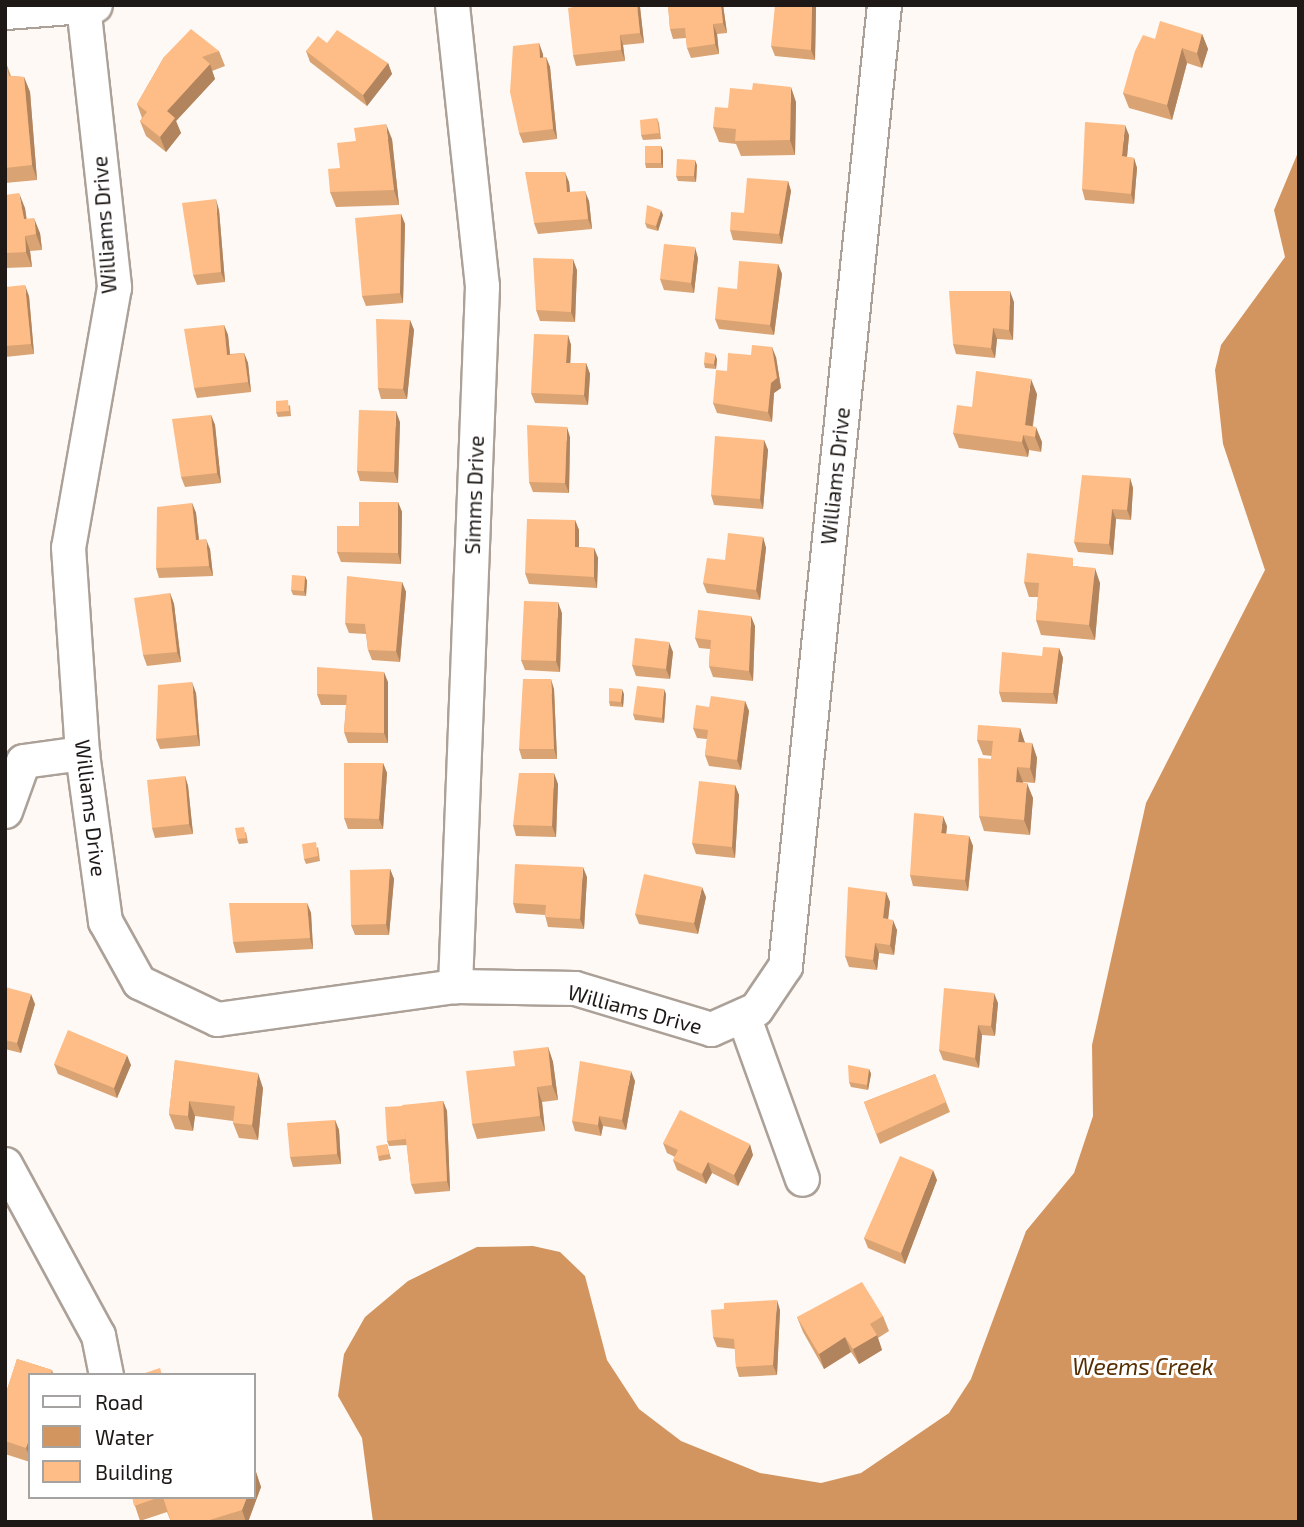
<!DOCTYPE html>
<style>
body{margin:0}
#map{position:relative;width:1304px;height:1527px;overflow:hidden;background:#fef9f5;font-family:"Exo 2",sans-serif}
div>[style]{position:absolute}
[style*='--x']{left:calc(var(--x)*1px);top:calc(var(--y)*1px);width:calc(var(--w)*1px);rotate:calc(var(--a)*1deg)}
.water>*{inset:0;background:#d3955f}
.roads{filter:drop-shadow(2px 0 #aca198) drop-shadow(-2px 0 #aca198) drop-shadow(0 2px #aca198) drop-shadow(0 -2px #aca198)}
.minor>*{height:33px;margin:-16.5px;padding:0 16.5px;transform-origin:16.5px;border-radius:16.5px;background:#fff}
.wall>*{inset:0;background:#daa373}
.shaded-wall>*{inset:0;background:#b2845e}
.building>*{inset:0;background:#febd86}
span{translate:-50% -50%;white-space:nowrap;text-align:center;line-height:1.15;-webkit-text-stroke:6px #fff;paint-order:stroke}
.street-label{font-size:21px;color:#1e1916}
.water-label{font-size:23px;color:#572e02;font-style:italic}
.frame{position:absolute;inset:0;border:7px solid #1e1916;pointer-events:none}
.legend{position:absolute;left:28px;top:1373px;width:228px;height:126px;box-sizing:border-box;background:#fff;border:2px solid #a5a3a2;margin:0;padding:9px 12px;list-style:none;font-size:21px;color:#1e1916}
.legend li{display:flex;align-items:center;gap:14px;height:35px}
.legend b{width:35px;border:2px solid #a5a3a2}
</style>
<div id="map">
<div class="water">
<i style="clip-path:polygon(1299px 150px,1299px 1522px,373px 1522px,362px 1438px,338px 1396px,344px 1354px,365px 1317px,408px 1281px,477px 1247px,533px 1246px,560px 1252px,585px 1276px,607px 1360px,639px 1409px,681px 1441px,760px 1473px,821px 1483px,861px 1473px,949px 1413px,971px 1379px,1026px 1231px,1074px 1173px,1093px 1116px,1092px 1045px,1146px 803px,1265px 570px,1223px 444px,1215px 370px,1221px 345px,1285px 257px,1274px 210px)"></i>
</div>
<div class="roads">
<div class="minor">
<i style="--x:83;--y:5;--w:284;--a:83.7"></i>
<i style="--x:114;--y:287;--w:264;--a:100"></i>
<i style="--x:68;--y:547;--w:206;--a:86.1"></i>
<i style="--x:82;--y:753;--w:170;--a:82.2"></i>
<i style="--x:105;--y:921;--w:70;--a:60.9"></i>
<i style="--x:139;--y:982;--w:86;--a:25.4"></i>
<i style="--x:217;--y:1019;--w:240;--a:-7.9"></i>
<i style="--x:455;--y:986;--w:120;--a:1"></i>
<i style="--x:575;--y:988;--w:142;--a:16.8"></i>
<i style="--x:711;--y:1029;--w:49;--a:-24"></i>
<i style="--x:756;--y:1009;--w:52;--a:-56"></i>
<i style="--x:785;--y:966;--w:966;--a:-84.12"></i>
<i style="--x:452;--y:5;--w:283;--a:83.9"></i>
<i style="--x:482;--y:286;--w:701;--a:92.21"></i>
<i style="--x:5;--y:12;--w:90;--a:-4.4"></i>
<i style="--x:5;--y:811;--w:53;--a:-70.2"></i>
<i style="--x:23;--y:761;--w:60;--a:-7.7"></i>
<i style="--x:743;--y:1015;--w:174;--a:70.2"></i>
<i style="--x:5;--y:1164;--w:195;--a:61.5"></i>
<i style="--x:98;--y:1335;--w:41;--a:78.7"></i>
</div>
</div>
<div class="wall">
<i style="clip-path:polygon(668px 5px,723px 5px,727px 33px,717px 34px,719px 54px,691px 58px,687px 48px,686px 38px,673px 39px,670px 29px)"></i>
<i style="clip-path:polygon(640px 7px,644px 43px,623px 45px,625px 61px,576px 66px,573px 55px)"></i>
<i style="clip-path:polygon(816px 7px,815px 60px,775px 56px,771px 46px)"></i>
<i style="clip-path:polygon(1202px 34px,1208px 49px,1202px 68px,1187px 63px,1172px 120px,1129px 108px,1123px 93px,1155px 39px)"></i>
<i style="clip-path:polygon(327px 43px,388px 63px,392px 74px,367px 106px,310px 62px,306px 51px)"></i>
<i style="clip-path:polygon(539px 43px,543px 58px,546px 57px,550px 67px,557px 139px,523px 143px,519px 133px)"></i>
<i style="clip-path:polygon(219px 51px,225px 66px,212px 71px,215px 79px,176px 121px,181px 133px,166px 152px,146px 136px,140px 121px,142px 118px,137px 104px,164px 57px)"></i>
<i style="clip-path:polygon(5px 60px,11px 76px,24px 77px,30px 92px,37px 180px,5px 183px)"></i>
<i style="clip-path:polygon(796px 102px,795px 155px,741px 156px,736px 144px,719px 142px,713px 127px,728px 108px)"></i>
<i style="clip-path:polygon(657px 118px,659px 123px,661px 139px,643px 140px,641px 135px)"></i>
<i style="clip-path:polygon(1129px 135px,1127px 157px,1134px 158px,1137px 168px,1134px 204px,1085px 200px,1082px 189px)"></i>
<i style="clip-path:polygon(392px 139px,399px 205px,336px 207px,330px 192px,340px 168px,356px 141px)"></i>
<i style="clip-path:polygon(661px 146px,663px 151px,663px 168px,646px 168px,645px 163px)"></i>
<i style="clip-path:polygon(697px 165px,696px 182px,678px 181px,676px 176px)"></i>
<i style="clip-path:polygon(788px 181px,791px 191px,782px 244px,733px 240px,730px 230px,744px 213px)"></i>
<i style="clip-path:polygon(569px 182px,570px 192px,589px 201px,592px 229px,538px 234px,534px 223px)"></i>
<i style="clip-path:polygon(5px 195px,25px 208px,26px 219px,40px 233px,42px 250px,30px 251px,32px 267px,5px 268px)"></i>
<i style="clip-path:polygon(219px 210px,225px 282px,197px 285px,193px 275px)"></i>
<i style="clip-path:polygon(401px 214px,405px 224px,403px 303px,366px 306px,362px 296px)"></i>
<i style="clip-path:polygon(663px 215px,658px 231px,647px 228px,645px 223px)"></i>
<i style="clip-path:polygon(698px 258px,694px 293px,664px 290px,660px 279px)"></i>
<i style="clip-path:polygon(778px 264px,782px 274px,774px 335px,719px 329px,715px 319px,737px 289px)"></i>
<i style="clip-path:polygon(577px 270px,575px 322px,540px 321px,536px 310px)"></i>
<i style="clip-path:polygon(5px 287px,29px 296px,34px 354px,5px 357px)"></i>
<i style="clip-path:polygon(1014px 302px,1013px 340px,997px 339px,995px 358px,956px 354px,953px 344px)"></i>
<i style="clip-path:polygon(410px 320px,414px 330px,407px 399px,381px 399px,378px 388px)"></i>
<i style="clip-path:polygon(224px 325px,228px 335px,230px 354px,244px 353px,248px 363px,251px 392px,197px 398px,194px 388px)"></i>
<i style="clip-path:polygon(568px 335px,571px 345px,570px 363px,586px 363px,590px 374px,588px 405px,535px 403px,531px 393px)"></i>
<i style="clip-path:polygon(776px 357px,781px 388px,774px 393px,772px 422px,717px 413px,713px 403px,727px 371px)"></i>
<i style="clip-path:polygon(717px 359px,716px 369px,705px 368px,704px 363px)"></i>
<i style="clip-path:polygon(1037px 394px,1033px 426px,1042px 442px,1041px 452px,1029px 450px,1028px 457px,959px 448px,953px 433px,972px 407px)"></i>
<i style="clip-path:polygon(290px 405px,291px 416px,278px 417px,276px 412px)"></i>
<i style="clip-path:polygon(211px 415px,215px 425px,221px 483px,185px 487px,181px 477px)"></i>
<i style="clip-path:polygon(400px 422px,398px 483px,360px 481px,357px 471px)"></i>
<i style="clip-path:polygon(570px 437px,569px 493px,533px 492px,529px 482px)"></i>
<i style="clip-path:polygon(764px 440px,768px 450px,763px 509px,714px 505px,711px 495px)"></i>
<i style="clip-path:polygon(1130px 478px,1133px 488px,1131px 520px,1116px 519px,1113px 555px,1078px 552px,1074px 542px)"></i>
<i style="clip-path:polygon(398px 502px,402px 512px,401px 564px,341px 562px,337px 552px,359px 526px)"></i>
<i style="clip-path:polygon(192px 503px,196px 513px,199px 540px,210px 549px,213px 576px,159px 578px,156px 568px)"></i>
<i style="clip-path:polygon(575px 520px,579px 530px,579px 547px,594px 548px,598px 558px,597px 588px,529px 584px,525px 573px)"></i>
<i style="clip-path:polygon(763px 537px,766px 548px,760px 600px,707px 593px,703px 583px)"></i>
<i style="clip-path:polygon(1077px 566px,1100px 583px,1095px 640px,1041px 635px,1036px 620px,1038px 597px,1029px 597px,1024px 582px)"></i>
<i style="clip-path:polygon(305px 576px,307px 581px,306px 596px,293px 595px,291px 590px)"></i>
<i style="clip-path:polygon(402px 582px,406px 592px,400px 662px,372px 660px,368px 650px,366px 634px,349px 633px,345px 623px)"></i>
<i style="clip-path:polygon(170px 593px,174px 604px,181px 662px,147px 666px,143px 655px)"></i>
<i style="clip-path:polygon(562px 613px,560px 672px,525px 670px,521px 660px)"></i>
<i style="clip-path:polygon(755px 626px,753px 681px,713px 677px,709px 666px,710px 649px,699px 648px,695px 638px)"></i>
<i style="clip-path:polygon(1059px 648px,1063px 658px,1057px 704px,1002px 702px,999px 692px,1042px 656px)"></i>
<i style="clip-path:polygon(673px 652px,670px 679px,636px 676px,632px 665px)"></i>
<i style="clip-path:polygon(388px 682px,388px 743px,348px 743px,344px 732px,346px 705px,321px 705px,317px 694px)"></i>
<i style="clip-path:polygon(554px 689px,557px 759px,522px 759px,519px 749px)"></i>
<i style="clip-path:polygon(196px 693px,200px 746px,160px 749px,156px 739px)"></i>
<i style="clip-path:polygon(624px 694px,623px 707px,610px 706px,609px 701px)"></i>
<i style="clip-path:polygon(666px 694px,664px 723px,635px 720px,633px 714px)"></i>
<i style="clip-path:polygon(745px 701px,749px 711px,741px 770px,709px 766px,705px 755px,707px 739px,697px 738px,693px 728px)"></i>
<i style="clip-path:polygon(1020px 728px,1025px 743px,1032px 743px,1037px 758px,1035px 783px,1023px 782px,1033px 798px,1030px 835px,984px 831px,979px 816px,992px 756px,983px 755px,977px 740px)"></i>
<i style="clip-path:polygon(383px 763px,387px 773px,383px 829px,348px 829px,344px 818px)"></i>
<i style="clip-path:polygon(185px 776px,188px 786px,193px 834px,155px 838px,152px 828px)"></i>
<i style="clip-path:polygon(558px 784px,556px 837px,516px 836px,513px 825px)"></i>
<i style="clip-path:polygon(735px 785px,739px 795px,735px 858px,696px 854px,692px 843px)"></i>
<i style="clip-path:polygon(947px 826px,946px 834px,969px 836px,973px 846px,968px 891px,913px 886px,910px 875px)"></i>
<i style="clip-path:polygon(246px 832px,248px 843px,239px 844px,237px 839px)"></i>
<i style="clip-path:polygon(318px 847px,320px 861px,306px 864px,304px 859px)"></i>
<i style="clip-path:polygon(390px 869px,394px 879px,389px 935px,355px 935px,351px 925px)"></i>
<i style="clip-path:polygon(587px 877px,584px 929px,548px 927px,545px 915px,516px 913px,513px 903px)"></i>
<i style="clip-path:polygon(886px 892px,890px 902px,888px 919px,897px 930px,894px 955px,879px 953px,877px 970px,849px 967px,845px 956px)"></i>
<i style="clip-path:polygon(706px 897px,698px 934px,639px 924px,635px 914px)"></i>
<i style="clip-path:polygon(307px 903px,311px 913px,313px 949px,236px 953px,233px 942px)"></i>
<i style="clip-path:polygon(5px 987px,35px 1004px,21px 1053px,5px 1049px)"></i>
<i style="clip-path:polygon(998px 1003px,995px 1036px,982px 1035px,979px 1068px,943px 1060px,939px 1050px)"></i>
<i style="clip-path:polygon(548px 1047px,553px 1062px,558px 1100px,542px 1102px,545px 1131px,477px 1139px,472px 1124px,515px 1066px)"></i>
<i style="clip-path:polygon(175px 1060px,263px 1088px,258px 1140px,239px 1138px,233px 1123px,233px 1121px,195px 1116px,193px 1131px,175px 1129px,169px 1114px)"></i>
<i style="clip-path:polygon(54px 1064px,131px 1065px,117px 1098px,58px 1074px)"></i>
<i style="clip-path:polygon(869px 1069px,871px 1074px,868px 1090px,851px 1087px,849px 1082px)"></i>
<i style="clip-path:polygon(935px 1074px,950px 1112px,880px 1144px,864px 1102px)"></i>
<i style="clip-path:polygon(635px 1081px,626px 1130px,603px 1126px,601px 1136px,575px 1131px,572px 1121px)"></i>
<i style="clip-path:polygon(443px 1101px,447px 1111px,450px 1191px,415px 1194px,411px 1184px,407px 1145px,389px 1146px,387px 1141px,403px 1106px)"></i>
<i style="clip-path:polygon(335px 1120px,339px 1130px,341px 1164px,293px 1167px,290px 1157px)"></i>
<i style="clip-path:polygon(663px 1143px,753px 1155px,738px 1186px,712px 1173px,706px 1184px,677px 1170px,673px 1160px,675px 1157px,667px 1153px)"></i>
<i style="clip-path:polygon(387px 1144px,391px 1159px,379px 1161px,378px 1156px)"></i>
<i style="clip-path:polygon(937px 1180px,905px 1264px,868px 1248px,864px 1238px)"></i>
<i style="clip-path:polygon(780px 1310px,777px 1375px,739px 1377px,736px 1367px,735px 1349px,717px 1347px,713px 1337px)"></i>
<i style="clip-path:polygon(883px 1316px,889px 1331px,878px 1338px,882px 1350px,859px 1364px,851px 1352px,824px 1369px,803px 1332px,797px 1317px)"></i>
<i style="clip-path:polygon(17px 1359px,52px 1370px,54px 1375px,30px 1375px,30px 1462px,5px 1454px,5px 1396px)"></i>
<i style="clip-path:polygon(256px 1472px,261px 1487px,248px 1522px,171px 1522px,167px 1512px,140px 1521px,132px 1497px,254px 1497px)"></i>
</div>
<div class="shaded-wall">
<i style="clip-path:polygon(637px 5px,639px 5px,640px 7px,644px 43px,640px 33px)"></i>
<i style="clip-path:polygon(721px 5px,723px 5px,727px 33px,723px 23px)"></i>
<i style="clip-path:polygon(812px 5px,816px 5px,816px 7px,815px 60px,811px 50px)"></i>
<i style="clip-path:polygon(713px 24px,717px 34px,719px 54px,715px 44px)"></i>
<i style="clip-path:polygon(1202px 34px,1208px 49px,1202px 68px,1197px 53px)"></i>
<i style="clip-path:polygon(620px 35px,623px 45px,625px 61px,621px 50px)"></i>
<i style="clip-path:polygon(539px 43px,543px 54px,544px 68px,540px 58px)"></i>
<i style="clip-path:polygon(1182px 48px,1187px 63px,1172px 120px,1167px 105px)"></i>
<i style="clip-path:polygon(546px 57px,550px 67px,557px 139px,553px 129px)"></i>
<i style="clip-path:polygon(388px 63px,392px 74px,367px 106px,363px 95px)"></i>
<i style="clip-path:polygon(210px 64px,215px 79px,176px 121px,181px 133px,166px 152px,160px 137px,167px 111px)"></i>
<i style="clip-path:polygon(24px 77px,30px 92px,37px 180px,32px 165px)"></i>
<i style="clip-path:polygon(791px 87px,796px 102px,795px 155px,790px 140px)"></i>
<i style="clip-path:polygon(386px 124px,392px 139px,399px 205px,394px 190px)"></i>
<i style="clip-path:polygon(1125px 125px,1129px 135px,1126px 167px,1122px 156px)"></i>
<i style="clip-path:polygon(661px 146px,663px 151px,663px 168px,661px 163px)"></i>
<i style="clip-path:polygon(1134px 158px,1137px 168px,1134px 204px,1131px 194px)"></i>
<i style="clip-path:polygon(695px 160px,697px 165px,696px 182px,694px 176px)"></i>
<i style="clip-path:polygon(565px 172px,569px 182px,571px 203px,567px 192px)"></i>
<i style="clip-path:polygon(788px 181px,791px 191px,782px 244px,779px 234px)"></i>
<i style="clip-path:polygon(585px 191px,589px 201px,592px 229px,588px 219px)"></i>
<i style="clip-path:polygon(19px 193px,25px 208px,29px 234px,24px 219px)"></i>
<i style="clip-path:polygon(216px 199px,219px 210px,225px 282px,221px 272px)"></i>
<i style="clip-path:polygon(661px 210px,663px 215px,658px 231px,656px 226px)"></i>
<i style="clip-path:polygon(401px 214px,405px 224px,403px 303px,400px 293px)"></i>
<i style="clip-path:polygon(34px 218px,40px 233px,42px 250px,36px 234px)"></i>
<i style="clip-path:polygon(25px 236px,30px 251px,32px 267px,26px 252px)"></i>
<i style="clip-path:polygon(695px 247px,698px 258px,694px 293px,691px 283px)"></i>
<i style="clip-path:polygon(573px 259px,577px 270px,575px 322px,571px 312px)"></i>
<i style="clip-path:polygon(778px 264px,782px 274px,774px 335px,770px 325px)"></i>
<i style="clip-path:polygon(25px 285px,29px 296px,34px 354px,31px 344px)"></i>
<i style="clip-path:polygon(1010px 291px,1014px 302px,1013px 340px,1009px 330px)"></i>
<i style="clip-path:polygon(410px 320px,414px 330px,407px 399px,403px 389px)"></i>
<i style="clip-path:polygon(224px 325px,228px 335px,231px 365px,227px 355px)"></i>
<i style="clip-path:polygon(993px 328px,997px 339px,995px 358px,991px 348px)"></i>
<i style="clip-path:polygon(568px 335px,571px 345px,570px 373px,566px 363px)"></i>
<i style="clip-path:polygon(772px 347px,776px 357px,781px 388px,774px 393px,772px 422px,768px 412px)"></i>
<i style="clip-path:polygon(244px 353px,248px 363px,251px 392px,248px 382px)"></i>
<i style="clip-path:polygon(715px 354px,717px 359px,716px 369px,714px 364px)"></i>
<i style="clip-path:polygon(586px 363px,590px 374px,588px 405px,584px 395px)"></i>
<i style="clip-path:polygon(1031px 379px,1037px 394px,1031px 436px,1025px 425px)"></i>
<i style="clip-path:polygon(396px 411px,400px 422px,398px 483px,394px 472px)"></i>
<i style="clip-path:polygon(211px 415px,215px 425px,221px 483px,217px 473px)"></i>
<i style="clip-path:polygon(567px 427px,570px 437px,569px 493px,565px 483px)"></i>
<i style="clip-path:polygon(1036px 427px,1042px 442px,1041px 452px,1035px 437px)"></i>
<i style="clip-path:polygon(1023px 435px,1029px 450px,1028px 457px,1022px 442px)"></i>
<i style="clip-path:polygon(764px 440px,768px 450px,763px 509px,760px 499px)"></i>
<i style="clip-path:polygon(1130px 478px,1133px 488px,1131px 520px,1127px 510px)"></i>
<i style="clip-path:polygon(398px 502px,402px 512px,401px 564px,398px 553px)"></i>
<i style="clip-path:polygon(192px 503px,196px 513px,200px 550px,196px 540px)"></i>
<i style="clip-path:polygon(1112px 509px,1116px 519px,1113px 555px,1109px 544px)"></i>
<i style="clip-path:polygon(575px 520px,579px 530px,579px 558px,575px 547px)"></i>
<i style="clip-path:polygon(763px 537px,766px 548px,760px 600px,756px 590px)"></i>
<i style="clip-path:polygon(206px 539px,210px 549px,213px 576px,209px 566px)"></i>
<i style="clip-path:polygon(594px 548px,598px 558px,597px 588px,594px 577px)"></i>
<i style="clip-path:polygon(1095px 568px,1100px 583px,1095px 640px,1089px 625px)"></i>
<i style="clip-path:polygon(305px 576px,307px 581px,306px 596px,304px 591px)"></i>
<i style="clip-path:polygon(402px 582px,406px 592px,400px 662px,396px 651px)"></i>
<i style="clip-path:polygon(170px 593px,174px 604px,181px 662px,177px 652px)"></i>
<i style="clip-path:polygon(558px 602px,562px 613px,560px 672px,556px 661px)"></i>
<i style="clip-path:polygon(751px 616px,755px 626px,753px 681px,749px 671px)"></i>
<i style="clip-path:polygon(669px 642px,673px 652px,670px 679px,666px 669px)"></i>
<i style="clip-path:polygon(1059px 648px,1063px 658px,1057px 704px,1053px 693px)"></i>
<i style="clip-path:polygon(384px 672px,388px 682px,388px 743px,384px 733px)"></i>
<i style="clip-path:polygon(551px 679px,554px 689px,557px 759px,554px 749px)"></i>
<i style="clip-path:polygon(192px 682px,196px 693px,200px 746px,197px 735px)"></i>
<i style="clip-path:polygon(622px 689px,624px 694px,623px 707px,621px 702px)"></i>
<i style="clip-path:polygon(664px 689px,666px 694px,664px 723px,662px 718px)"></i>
<i style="clip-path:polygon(745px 701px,749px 711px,741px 770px,737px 760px)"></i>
<i style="clip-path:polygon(1020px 728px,1025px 743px,1018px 742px)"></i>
<i style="clip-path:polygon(1032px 743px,1037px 758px,1035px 783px,1030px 768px)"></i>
<i style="clip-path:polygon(383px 763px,387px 773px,383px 829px,379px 819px)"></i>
<i style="clip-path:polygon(1017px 767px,1023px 782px,1021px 797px,1016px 782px)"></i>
<i style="clip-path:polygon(554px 773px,558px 784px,556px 837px,552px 826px)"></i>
<i style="clip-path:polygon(185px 776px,188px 786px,193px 834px,189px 824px)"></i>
<i style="clip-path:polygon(1027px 783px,1033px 798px,1030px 835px,1024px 820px)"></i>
<i style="clip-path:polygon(735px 785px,739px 795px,735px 858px,732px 847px)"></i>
<i style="clip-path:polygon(943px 816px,947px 826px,945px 844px,941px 833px)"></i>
<i style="clip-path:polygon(969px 836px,973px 846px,968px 891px,965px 880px)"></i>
<i style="clip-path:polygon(583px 867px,587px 877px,584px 929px,580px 919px)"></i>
<i style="clip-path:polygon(390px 869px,394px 879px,389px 935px,386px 924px)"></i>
<i style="clip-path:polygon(702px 887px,706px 897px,698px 934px,694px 923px)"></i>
<i style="clip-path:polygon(886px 892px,890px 902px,887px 929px,883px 918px)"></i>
<i style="clip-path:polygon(307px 903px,311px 913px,313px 949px,310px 938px)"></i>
<i style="clip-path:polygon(893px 920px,897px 930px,894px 955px,890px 945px)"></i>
<i style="clip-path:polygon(875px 943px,879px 953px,877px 970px,873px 960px)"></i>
<i style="clip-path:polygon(994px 993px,998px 1003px,995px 1036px,991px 1026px)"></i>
<i style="clip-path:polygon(31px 994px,35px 1004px,21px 1053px,17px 1043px)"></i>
<i style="clip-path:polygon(978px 1025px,982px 1035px,979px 1068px,975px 1058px)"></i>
<i style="clip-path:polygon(548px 1047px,553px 1062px,558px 1100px,552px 1085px)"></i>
<i style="clip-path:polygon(127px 1055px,131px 1065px,117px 1098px,114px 1088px)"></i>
<i style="clip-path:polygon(869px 1069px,871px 1074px,868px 1090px,867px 1085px)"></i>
<i style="clip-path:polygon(631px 1071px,635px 1081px,626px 1130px,622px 1120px)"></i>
<i style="clip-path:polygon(258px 1073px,263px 1088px,258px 1140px,252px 1125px)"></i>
<i style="clip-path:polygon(537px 1087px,542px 1102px,545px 1131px,540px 1116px)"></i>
<i style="clip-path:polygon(189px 1101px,195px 1116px,193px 1131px,188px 1116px)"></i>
<i style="clip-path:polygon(443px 1101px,447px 1111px,450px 1191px,447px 1181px)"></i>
<i style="clip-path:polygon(599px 1116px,603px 1126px,601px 1136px,598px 1125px)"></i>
<i style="clip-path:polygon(335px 1120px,339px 1130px,341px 1164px,337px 1154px)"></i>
<i style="clip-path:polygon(750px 1144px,753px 1155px,738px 1186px,734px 1175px)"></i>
<i style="clip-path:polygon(708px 1162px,712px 1173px,706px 1184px,702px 1174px)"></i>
<i style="clip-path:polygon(933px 1170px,937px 1180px,905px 1264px,901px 1253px)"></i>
<i style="clip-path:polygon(777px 1300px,780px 1310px,777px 1375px,773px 1365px)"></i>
<i style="clip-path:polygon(877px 1335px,882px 1350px,859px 1364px,853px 1349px)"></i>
<i style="clip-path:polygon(845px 1337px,851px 1352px,824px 1369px,819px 1354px)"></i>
<i style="clip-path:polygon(30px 1437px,30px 1458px,26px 1448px)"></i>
<i style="clip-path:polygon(256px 1472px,261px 1487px,248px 1522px,246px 1522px,242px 1510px,247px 1497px,254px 1497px,254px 1478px)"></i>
</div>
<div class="building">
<i style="clip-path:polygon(584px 5px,637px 5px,640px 33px,620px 35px,621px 50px,573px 55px,568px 8px)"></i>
<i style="clip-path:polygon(668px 5px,721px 5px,723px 23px,713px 24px,715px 44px,687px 48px,685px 28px,670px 29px)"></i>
<i style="clip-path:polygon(775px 5px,812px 5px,811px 50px,771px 46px)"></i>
<i style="clip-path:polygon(1160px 21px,1202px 34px,1197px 53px,1182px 48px,1167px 105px,1123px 93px,1135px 51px,1143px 35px,1155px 39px)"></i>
<i style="clip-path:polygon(191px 29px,219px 51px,202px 57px,210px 64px,167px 111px,175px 118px,160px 137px,140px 121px,147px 112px,137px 104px,164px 57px)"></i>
<i style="clip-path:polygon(337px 30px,388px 63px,363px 95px,306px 51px,318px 36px,327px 43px)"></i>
<i style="clip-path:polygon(539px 43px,540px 58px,546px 57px,553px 129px,519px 133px,510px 92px,513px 46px)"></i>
<i style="clip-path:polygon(5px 60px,9px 76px,24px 77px,32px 165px,5px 168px)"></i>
<i style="clip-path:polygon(753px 83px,791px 87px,790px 140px,735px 141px,736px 129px,713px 127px,715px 107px,728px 108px,730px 88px,752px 90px)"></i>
<i style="clip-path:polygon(657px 118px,659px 133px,641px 135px,640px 120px)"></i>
<i style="clip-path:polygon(1085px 122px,1125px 125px,1122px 156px,1134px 158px,1131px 194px,1082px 189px)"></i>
<i style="clip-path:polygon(386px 124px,394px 190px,330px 192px,328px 169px,340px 168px,337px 143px,356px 141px,354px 128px)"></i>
<i style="clip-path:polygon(645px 146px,661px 146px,661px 163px,645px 163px)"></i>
<i style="clip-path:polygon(677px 159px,695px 160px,694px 176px,676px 176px)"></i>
<i style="clip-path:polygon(525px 172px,565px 172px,567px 192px,585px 191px,588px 219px,534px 223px)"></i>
<i style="clip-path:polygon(747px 178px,788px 181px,779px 234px,730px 230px,731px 212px,744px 213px)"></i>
<i style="clip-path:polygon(19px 193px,24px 219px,34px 218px,36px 234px,25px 236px,26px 252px,5px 253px,5px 195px)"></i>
<i style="clip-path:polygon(216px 199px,221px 272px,193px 275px,182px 203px)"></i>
<i style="clip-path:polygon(647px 205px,661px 210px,656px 226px,645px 223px)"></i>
<i style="clip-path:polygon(401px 214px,400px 293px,362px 296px,355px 218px)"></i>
<i style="clip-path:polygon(664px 244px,695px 247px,691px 283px,660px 279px)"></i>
<i style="clip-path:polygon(533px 258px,573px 259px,571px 312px,536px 310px)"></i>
<i style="clip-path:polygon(739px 261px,778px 264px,770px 325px,715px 319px,718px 287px,737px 289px)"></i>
<i style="clip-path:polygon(25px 285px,31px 344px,5px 346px,5px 287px)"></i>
<i style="clip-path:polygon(949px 291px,1010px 291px,1009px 330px,993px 328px,991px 348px,953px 344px)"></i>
<i style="clip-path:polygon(376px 319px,410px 320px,403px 389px,378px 388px)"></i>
<i style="clip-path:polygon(224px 325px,227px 355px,244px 353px,248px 382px,194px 388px,184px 329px)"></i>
<i style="clip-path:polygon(534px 334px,568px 335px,566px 363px,586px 363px,584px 395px,531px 393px)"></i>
<i style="clip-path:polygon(752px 345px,772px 347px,777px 378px,771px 383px,768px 412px,713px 403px,716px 370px,727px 371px,728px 353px,751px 355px)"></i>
<i style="clip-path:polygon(705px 352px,715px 354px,714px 364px,704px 363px)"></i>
<i style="clip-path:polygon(976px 371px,1031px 379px,1025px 425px,1036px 427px,1035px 437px,1023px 435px,1022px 442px,953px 433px,957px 405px,972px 407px)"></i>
<i style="clip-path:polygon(288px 400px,289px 411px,276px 412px,276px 401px)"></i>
<i style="clip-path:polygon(359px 410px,396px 411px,394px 472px,357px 471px)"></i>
<i style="clip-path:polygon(211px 415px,217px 473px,181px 477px,172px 419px)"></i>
<i style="clip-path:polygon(527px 425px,567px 427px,565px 483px,529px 482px)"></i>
<i style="clip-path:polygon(715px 436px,764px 440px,760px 499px,711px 495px)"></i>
<i style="clip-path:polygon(1082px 475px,1130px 478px,1127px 510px,1112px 509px,1109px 544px,1074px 542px)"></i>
<i style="clip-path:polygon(359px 502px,398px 502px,398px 553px,337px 552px,337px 526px,359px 526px)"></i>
<i style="clip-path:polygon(192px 503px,196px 540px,206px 539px,209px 566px,156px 568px,157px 507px)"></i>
<i style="clip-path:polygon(527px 519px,575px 520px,575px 547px,594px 548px,594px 577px,525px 573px)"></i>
<i style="clip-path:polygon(728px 533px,763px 537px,756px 590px,703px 583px,707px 558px,725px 560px)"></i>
<i style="clip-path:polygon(1027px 553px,1073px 558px,1073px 566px,1095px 568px,1089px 625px,1036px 620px,1039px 583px,1024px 582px)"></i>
<i style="clip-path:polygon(292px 575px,305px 576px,304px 591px,291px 590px)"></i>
<i style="clip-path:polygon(347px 576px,402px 582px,396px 651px,368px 650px,365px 624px,345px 623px)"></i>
<i style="clip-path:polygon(170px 593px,177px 652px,143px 655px,134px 598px)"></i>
<i style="clip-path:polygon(524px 601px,558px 602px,556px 661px,521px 660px)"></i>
<i style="clip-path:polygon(698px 610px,751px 616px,749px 671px,709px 666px,711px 640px,695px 638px)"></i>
<i style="clip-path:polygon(635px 638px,669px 642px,666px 669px,632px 665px)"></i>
<i style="clip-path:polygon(1043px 647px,1059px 648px,1053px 693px,999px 692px,1002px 652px,1042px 656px)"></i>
<i style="clip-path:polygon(317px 667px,384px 672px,384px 733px,344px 732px,347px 695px,317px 694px)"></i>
<i style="clip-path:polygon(523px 679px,551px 679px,554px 749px,519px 749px)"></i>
<i style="clip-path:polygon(192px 682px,197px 735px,156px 739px,158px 685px)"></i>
<i style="clip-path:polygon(637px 686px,664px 689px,662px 718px,633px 714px)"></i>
<i style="clip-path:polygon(609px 688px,622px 689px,621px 702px,609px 701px)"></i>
<i style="clip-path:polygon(711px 696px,745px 701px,737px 760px,705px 755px,708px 730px,693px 728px,696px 705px,709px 707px)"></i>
<i style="clip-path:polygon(978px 725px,1020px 728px,1018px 742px,1032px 743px,1030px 768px,1017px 767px,1016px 782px,1027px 783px,1024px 820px,979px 816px,978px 758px,991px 759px,993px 741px,977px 740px)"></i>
<i style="clip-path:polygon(344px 763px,383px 763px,379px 819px,344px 818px)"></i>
<i style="clip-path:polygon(519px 773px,554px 773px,552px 826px,513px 825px)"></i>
<i style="clip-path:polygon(185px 776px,189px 824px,152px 828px,147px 780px)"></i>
<i style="clip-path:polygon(699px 781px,735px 785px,732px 847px,692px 843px)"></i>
<i style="clip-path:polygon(914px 813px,943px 816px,941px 833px,969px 836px,965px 880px,910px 875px)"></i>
<i style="clip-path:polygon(244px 827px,246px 838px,237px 839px,235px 828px)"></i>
<i style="clip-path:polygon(316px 842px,318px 856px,304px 859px,302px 844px)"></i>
<i style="clip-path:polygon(515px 864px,583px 867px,580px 919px,545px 917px,546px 905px,513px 903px)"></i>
<i style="clip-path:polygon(390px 869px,386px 924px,351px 925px,350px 870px)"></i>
<i style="clip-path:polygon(644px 874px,702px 887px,694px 923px,635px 914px)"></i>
<i style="clip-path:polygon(848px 887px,886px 892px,883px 918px,893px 920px,890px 945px,875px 943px,873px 960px,845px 956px)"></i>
<i style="clip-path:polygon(229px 903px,307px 903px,310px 938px,233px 942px)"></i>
<i style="clip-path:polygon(5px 987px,31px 994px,17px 1043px,5px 1040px)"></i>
<i style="clip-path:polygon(944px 988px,994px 993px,991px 1026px,978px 1025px,975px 1058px,939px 1050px)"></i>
<i style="clip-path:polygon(68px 1030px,127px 1055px,114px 1088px,54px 1064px)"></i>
<i style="clip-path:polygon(548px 1047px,552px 1085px,537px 1087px,540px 1116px,472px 1124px,466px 1071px,515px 1066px,513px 1051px)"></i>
<i style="clip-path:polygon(175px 1060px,258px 1073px,252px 1125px,233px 1123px,235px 1106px,189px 1101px,188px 1116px,169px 1114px)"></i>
<i style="clip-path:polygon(580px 1061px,631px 1071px,622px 1120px,599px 1116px,598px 1125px,572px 1121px)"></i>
<i style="clip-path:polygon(848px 1065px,869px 1069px,867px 1085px,849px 1082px)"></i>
<i style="clip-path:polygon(935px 1074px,946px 1102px,876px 1134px,864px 1102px)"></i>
<i style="clip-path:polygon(443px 1101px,447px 1181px,411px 1184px,402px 1105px)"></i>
<i style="clip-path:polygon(403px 1106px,406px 1139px,387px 1141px,385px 1107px)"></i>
<i style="clip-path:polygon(680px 1110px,750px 1144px,734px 1175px,708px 1162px,702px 1174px,673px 1160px,678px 1150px,663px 1143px)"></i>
<i style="clip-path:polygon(335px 1120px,337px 1154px,290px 1157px,287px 1123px)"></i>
<i style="clip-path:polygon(387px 1144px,389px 1154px,378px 1156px,376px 1146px)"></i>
<i style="clip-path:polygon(900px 1156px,933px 1170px,901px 1253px,864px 1238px)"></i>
<i style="clip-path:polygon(862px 1282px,883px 1316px,870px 1324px,877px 1335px,853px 1349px,845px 1337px,819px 1354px,797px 1317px)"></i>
<i style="clip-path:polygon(777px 1300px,773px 1365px,736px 1367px,734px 1339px,713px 1337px,711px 1310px,724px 1309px,724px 1303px)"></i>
<i style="clip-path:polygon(17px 1359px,52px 1370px,50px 1375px,30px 1375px,30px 1437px,26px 1448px,5px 1441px,5px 1396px)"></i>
<i style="clip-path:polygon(160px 1368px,162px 1375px,139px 1375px)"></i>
<i style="clip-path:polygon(132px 1497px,160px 1497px,134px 1506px)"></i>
<i style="clip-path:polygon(163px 1497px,247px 1497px,242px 1510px,203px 1522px,171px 1522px)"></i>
</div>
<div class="street-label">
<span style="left:104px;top:225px;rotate:-94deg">Williams Drive</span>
<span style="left:835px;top:476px;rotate:-84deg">Williams Drive</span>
<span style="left:474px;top:495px;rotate:-88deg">Simms Drive</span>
<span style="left:91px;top:808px;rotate:83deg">Williams Drive</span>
<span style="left:635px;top:1009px;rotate:15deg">Williams Drive</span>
</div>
<div class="water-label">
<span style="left:1143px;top:1366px">Weems Creek</span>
</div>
<div class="frame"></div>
<ul class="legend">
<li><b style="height:9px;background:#fff"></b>Road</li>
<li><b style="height:19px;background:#d3955f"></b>Water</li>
<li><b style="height:19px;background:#febd86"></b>Building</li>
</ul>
</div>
